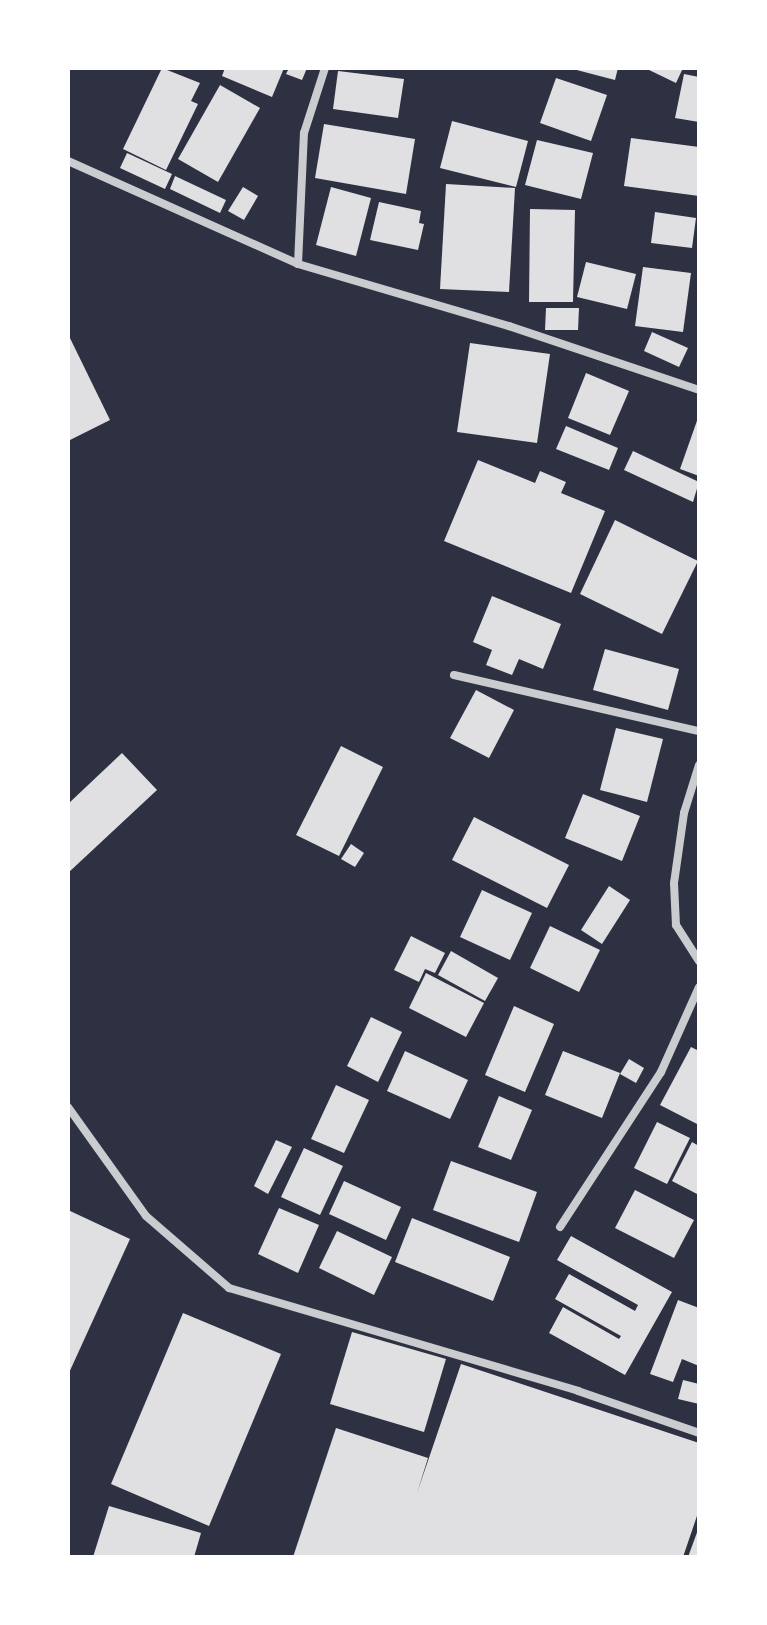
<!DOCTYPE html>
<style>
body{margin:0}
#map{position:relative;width:767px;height:1625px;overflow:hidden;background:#2d3142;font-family:Karla,sans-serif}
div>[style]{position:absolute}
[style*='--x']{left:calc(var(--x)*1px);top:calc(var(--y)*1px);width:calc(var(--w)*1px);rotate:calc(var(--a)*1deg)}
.building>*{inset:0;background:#e0e0e3}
.minor>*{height:8px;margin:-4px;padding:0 4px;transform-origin:4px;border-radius:4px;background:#caccd0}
span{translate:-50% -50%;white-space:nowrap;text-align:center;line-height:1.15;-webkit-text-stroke:7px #fff;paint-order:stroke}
.frame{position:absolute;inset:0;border:70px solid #fff;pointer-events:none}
</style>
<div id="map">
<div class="building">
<i style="clip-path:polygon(162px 68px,200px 83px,191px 101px,198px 104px,166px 170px,123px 149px)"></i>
<i style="clip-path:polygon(225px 68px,284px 68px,272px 97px,222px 76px)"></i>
<i style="clip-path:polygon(289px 68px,307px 68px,302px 80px,286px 74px)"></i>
<i style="clip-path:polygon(569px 68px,618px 68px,615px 80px)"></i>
<i style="clip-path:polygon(645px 68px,683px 68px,676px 83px)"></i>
<i style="clip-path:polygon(338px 71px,404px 79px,398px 118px,333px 109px)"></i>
<i style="clip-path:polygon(684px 74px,699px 77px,699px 122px,675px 118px)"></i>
<i style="clip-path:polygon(556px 78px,607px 95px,591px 141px,540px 123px)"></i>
<i style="clip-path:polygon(220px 85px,260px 108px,218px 182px,178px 159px)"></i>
<i style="clip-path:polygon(452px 121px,528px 141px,516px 187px,440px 168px)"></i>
<i style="clip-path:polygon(324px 124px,415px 139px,406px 194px,315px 178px)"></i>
<i style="clip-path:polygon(631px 138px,699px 147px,699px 196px,624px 186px)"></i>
<i style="clip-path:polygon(537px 140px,593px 153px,581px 199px,525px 185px)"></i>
<i style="clip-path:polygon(127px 153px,172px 174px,165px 189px,120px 168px)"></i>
<i style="clip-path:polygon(175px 176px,226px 200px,220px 213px,170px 189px)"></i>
<i style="clip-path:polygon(446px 184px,515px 188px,509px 292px,440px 289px)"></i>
<i style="clip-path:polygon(243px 187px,258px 196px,244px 220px,228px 211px)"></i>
<i style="clip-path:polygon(331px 187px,371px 198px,356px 256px,316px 245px)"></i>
<i style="clip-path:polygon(379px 202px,421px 211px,419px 223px,424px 224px,418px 250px,370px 240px)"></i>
<i style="clip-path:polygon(530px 209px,575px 210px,573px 302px,529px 302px)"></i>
<i style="clip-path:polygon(655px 212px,696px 218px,692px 248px,651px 243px)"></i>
<i style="clip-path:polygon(586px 262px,636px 274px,627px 309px,577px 297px)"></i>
<i style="clip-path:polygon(643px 267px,691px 273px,683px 332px,635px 326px)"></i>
<i style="clip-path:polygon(546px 308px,579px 308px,578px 330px,545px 330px)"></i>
<i style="clip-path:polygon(652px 332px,688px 348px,679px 367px,644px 351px)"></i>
<i style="clip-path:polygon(68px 334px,110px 420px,68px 441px)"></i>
<i style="clip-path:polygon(470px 343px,550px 354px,537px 443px,457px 432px)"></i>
<i style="clip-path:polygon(586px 373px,629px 391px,610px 435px,568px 418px)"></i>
<i style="clip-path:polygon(699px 415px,699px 476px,680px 469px)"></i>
<i style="clip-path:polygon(566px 426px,618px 448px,609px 470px,556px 449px)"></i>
<i style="clip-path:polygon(633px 451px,699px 482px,693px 502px,624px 470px)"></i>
<i style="clip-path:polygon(478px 460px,535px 483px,540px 471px,566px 482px,561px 493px,605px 511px,571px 593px,444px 541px)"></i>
<i style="clip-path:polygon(615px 520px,698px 561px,662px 634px,580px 594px)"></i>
<i style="clip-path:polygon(492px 596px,561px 624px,543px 669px,519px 659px,512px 675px,486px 665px,492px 650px,473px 642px)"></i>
<i style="clip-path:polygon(605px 649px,679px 669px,668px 710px,593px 690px)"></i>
<i style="clip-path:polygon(476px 690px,514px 710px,489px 758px,450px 738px)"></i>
<i style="clip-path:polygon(616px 728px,663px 739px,647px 802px,600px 790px)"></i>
<i style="clip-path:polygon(341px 746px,383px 767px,339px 856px,296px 835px)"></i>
<i style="clip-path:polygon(122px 753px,157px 790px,68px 873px,68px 804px)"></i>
<i style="clip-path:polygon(583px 794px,640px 816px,622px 861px,565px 838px)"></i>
<i style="clip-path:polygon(474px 817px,569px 865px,547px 908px,452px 860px)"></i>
<i style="clip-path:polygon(351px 844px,364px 853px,355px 867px,341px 859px)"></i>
<i style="clip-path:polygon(609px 886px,630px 900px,602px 944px,581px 930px)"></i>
<i style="clip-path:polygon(482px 890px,532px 913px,510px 960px,460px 937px)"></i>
<i style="clip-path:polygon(550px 926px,600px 950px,579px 992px,530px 968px)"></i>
<i style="clip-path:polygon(411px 936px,445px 953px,435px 973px,425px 969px,419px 982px,394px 970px)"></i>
<i style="clip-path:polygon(451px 951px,498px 978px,485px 1001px,438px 975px)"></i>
<i style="clip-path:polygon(426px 973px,484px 1003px,466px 1037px,409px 1008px)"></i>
<i style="clip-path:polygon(514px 1006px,554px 1024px,525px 1092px,485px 1075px)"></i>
<i style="clip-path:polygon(371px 1017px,402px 1032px,378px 1082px,347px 1066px)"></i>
<i style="clip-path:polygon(691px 1047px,699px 1051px,699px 1125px,660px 1105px)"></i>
<i style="clip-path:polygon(405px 1051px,468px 1080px,450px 1119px,387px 1091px)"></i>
<i style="clip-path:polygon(563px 1051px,620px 1073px,602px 1118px,545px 1095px)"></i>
<i style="clip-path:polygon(629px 1059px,644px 1068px,636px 1083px,620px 1074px)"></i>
<i style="clip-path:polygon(336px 1085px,369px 1100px,344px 1153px,311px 1139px)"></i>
<i style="clip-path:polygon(499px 1096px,532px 1110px,511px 1160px,478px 1147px)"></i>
<i style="clip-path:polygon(657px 1122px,690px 1138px,667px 1184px,634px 1168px)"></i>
<i style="clip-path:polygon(276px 1140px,292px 1147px,268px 1194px,254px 1186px)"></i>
<i style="clip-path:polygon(692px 1142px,699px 1146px,699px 1195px,672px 1181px)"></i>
<i style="clip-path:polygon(304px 1148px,343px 1166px,320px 1215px,281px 1197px)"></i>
<i style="clip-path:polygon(451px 1161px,537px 1192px,519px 1242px,433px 1210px)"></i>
<i style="clip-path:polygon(344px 1181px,401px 1207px,386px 1240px,329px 1214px)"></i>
<i style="clip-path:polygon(635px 1190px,694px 1220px,674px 1258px,615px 1228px)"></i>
<i style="clip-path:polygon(279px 1208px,319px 1225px,298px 1273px,258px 1254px)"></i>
<i style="clip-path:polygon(68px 1210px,130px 1239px,68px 1375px)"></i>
<i style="clip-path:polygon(412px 1218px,510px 1257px,493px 1301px,395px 1262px)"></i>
<i style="clip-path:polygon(337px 1231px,392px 1257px,374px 1295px,319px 1268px)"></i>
<i style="clip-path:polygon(571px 1236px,672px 1292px,625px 1375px,549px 1333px,563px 1307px,619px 1339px,621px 1336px,555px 1299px,569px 1274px,635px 1311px,638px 1305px,557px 1260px)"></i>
<i style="clip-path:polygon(678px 1300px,699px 1308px,699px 1366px,682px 1359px,673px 1382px,650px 1374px)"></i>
<i style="clip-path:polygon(183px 1313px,281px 1354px,209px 1526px,111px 1484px)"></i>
<i style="clip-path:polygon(352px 1332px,446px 1359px,424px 1432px,330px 1404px)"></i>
<i style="clip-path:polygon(461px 1364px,699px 1443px,699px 1510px,683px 1557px,293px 1557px,336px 1428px,428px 1458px,417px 1493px)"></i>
<i style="clip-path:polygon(683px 1380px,699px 1384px,699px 1404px,678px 1399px)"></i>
<i style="clip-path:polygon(109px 1506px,201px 1533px,194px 1557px,93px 1557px)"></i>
<i style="clip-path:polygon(699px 1527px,699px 1557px,688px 1557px)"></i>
</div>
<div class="minor">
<i style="--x:68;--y:161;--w:252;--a:24.1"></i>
<i style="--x:298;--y:264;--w:220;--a:16.4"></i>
<i style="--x:509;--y:326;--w:200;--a:18.6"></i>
<i style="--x:298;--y:264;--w:131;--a:-87.4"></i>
<i style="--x:304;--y:133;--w:68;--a:-72.1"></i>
<i style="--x:454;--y:675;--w:251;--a:12.9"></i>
<i style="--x:699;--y:765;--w:50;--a:107.4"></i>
<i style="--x:684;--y:813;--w:71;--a:98.1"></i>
<i style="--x:674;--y:883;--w:42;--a:87.3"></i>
<i style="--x:676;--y:925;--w:43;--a:57.4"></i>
<i style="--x:68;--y:1107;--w:134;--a:54.4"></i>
<i style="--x:146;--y:1216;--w:110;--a:40.9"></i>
<i style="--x:229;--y:1288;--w:364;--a:16.4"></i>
<i style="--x:578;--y:1391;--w:128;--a:19.1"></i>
<i style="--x:560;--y:1227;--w:185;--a:-56.9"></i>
<i style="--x:661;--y:1072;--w:93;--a:-65.9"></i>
</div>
<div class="frame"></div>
</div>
